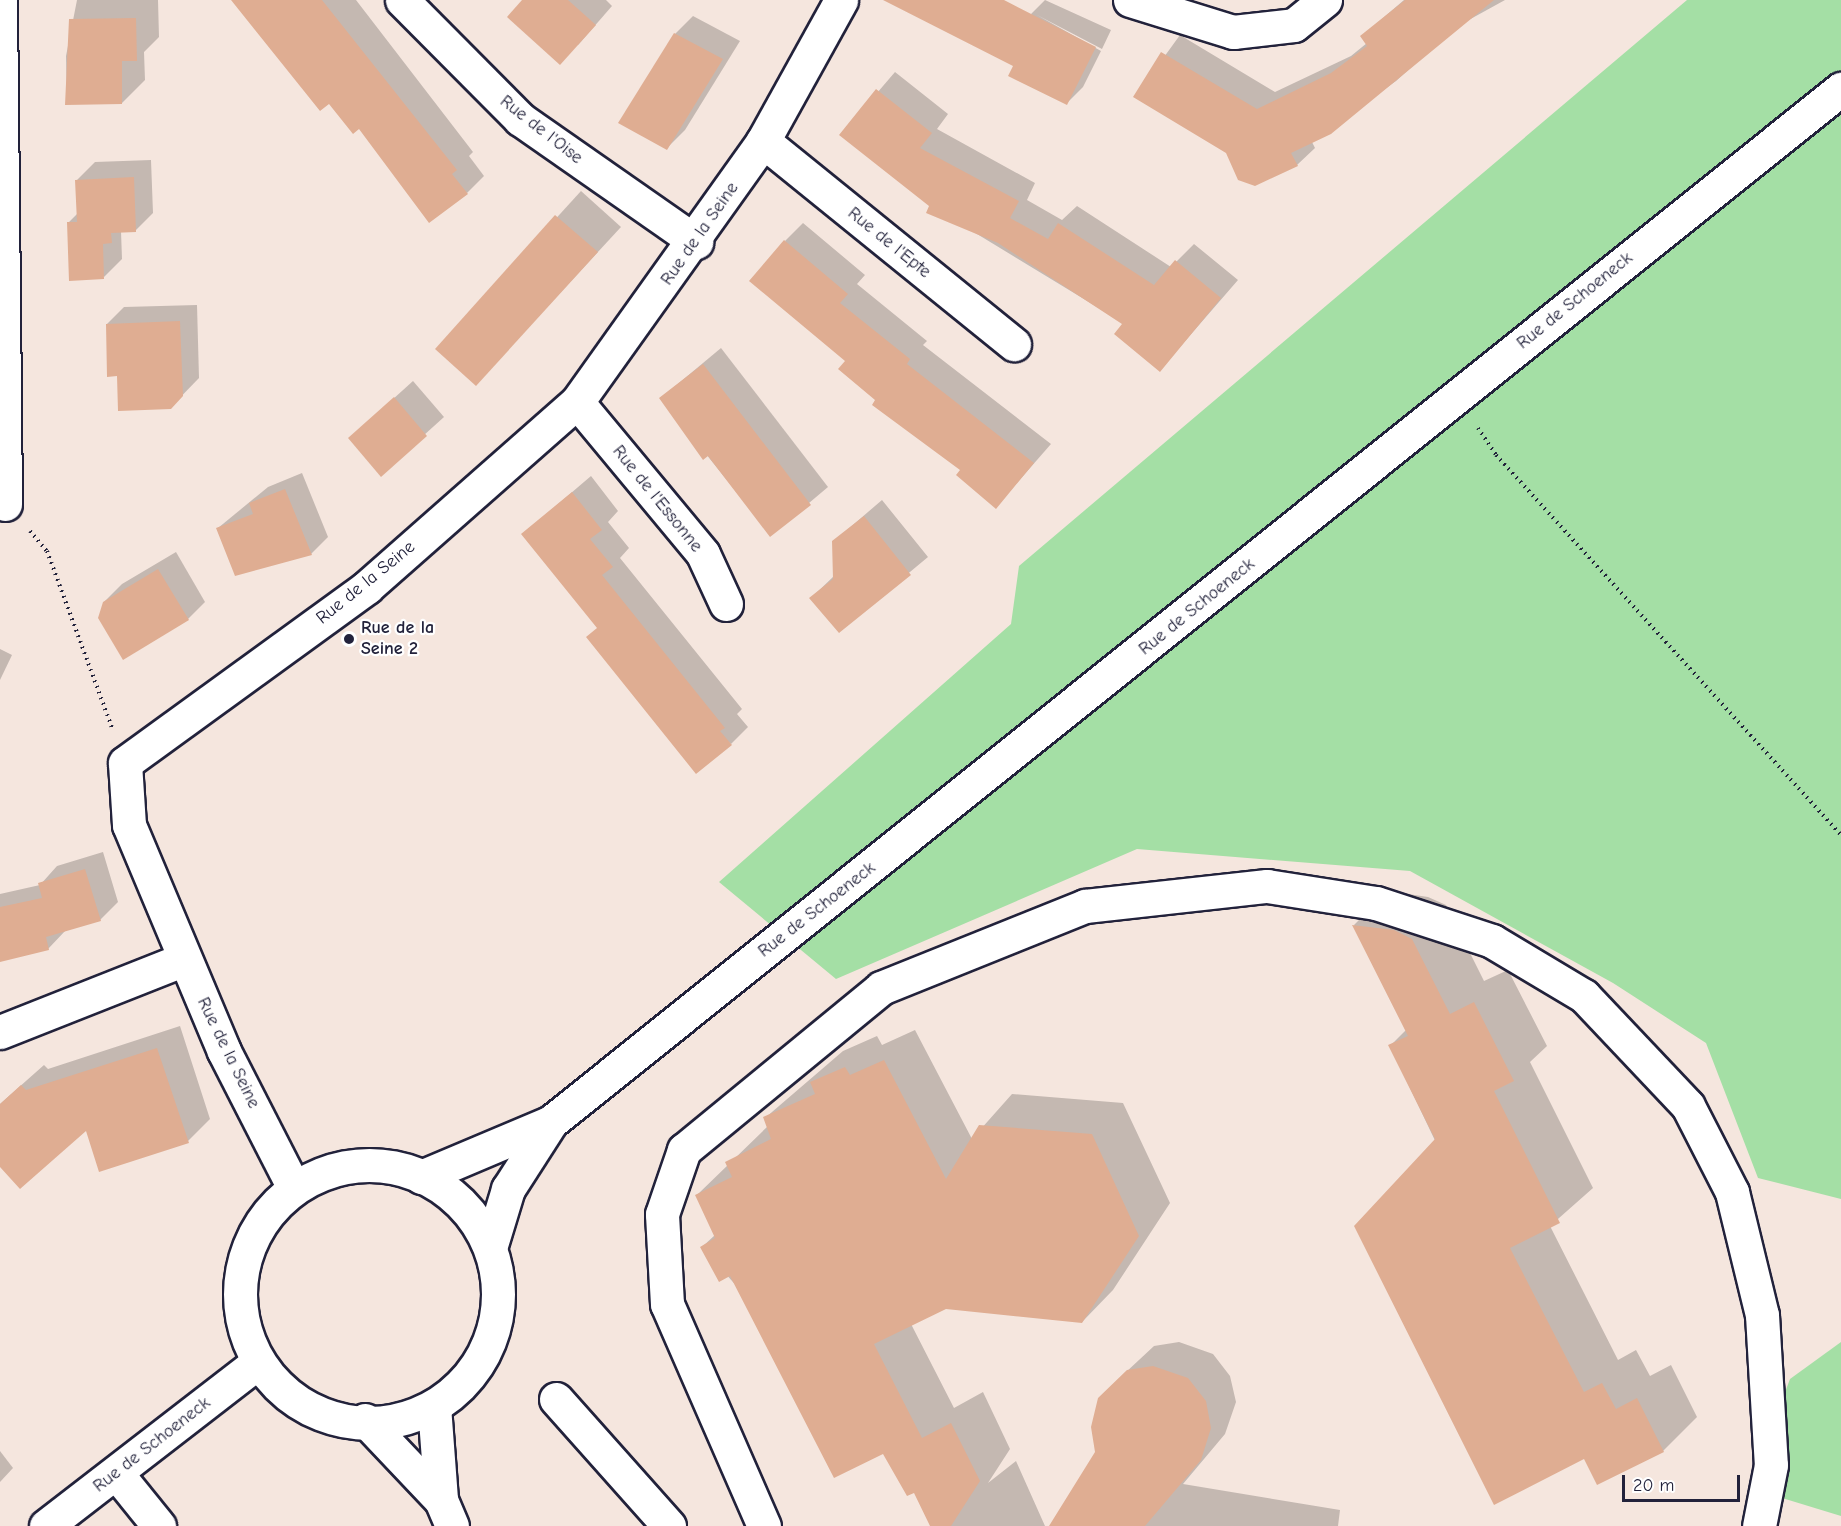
<!DOCTYPE html>
<style>
body{margin:0}
#map{position:relative;width:1841px;height:1526px;overflow:hidden;background:#f5e6de;font-family:"Comic Neue",sans-serif}
div>[style]{position:absolute}
[style*='--x']{left:calc(var(--x)*1px);top:calc(var(--y)*1px);width:calc(var(--w)*1px);rotate:calc(var(--a)*1deg)}
.green>*{inset:0;background:#a4dfa5}
.shadow>*{inset:0;background:#0003}
.building>*{inset:0;background:#dfad92}
.path>*{height:4px;margin-top:-2px;transform-origin:0;background:repeating-linear-gradient(90deg,#22223b 0 1.5px,transparent 0 6px)}
.roads{filter:drop-shadow(2px 0 #22223b) drop-shadow(-2px 0 #22223b) drop-shadow(0 2px #22223b) drop-shadow(0 -2px #22223b)}
.minor>*{height:33px;margin:-16.5px;padding:0 16.5px;transform-origin:16.5px;border-radius:16.5px;background:#fff}
.major>*{height:33px;margin:-16.5px;padding:0 16.5px;transform-origin:16.5px;border-radius:16.5px;background:#fff}
.major>.ring{margin:-16.5px;padding:0;box-sizing:content-box;background:none;border:33px solid #fff;border-radius:50%}
.dots>*{width:16px;height:16px;translate:-50% -50%;box-sizing:border-box;border:3px solid #fff;border-radius:50%}
span{translate:-50% -50%;white-space:nowrap;text-align:center;line-height:1.15;-webkit-text-stroke:4.5px #fff;paint-order:stroke}
.street-label{font-size:18px;color:#22223b}
.poi-label{font-size:18px;color:#22223b;font-weight:700}
.left{translate:0 -50%;text-align:left}
.scale{position:absolute;left:1622px;top:1475px;width:118px;height:27px;box-sizing:border-box;border:3px solid #22223b;border-top:0;padding-left:8px;font-size:18px;line-height:21px;white-space:nowrap;color:#22223b;-webkit-text-stroke:4px #fff;paint-order:stroke}
</style>
<div id="map">
<div class="green">
<i style="clip-path:polygon(1687px 0,1841px 0,1841px 1199px,1758px 1178px,1706px 1043px,1613px 983px,1410px 871px,1137px 849px,836px 979px,719px 882px,1011px 624px,1019px 566px)"></i>
<i style="clip-path:polygon(1841px 1342px,1841px 1516px,1749px 1488px,1790px 1379px)"></i>
</div>
<div class="shadow">
<i style="clip-path:polygon(77px 0,158px 0,159px 37px,144px 52px,145px 80px,122px 103px,67px 103px,66px 56px)"></i>
<i style="clip-path:polygon(233px 0,356px 0,473px 152px,469px 156px,484px 176px,467px 193px,359px 127px)"></i>
<i style="clip-path:polygon(524px 0,606px 0,612px 6px,578px 45px)"></i>
<i style="clip-path:polygon(1045px 0,1111px 30px,1102px 49px,1037px 15px,1101px 51px,1083px 87px,1067px 103px,1031px 14px)"></i>
<i style="clip-path:polygon(1404px 0,1505px 0,1456px 27px,1396px 81px,1312px 142px,1315px 148px,1297px 165px,1135px 97px,1180px 35px,1275px 92px,1351px 56px,1367px 43px,1362px 36px)"></i>
<i style="clip-path:polygon(693px 16px,740px 41px,685px 130px,667px 148px,675px 34px)"></i>
<i style="clip-path:polygon(895px 72px,948px 114px,937px 129px,1035px 183px,1027px 200px,1062px 220px,1077px 206px,1171px 267px,1194px 244px,1238px 280px,1160px 370px,1125px 324px,931px 206px,841px 135px)"></i>
<i style="clip-path:polygon(151px 160px,153px 213px,135px 231px,121px 231px,122px 259px,104px 277px,68px 223px,78px 213px,77px 180px,95px 162px)"></i>
<i style="clip-path:polygon(581px 191px,621px 227px,476px 384px,437px 349px)"></i>
<i style="clip-path:polygon(803px 223px,865px 275px,857px 284px,927px 341px,923px 345px,1051px 444px,996px 507px,963px 469px,877px 400px,847px 361px,785px 241px)"></i>
<i style="clip-path:polygon(197px 305px,199px 378px,170px 408px,118px 375px,107px 324px,124px 307px)"></i>
<i style="clip-path:polygon(721px 348px,828px 487px,771px 535px,661px 398px)"></i>
<i style="clip-path:polygon(413px 381px,444px 417px,381px 474px,350px 438px)"></i>
<i style="clip-path:polygon(302px 473px,328px 537px,311px 554px,218px 528px,268px 487px)"></i>
<i style="clip-path:polygon(591px 476px,618px 511px,608px 522px,629px 548px,620px 558px,742px 709px,737px 714px,748px 727px,731px 744px,598px 628px,523px 534px)"></i>
<i style="clip-path:polygon(882px 500px,928px 557px,839px 631px,811px 598px,834px 576px,833px 542px)"></i>
<i style="clip-path:polygon(176px 552px,205px 602px,188px 619px,104px 602px,122px 584px)"></i>
<i style="clip-path:polygon(0 649px,12px 655px,0 680px)"></i>
<i style="clip-path:polygon(103px 852px,118px 902px,100px 920px,66px 930px,48px 949px,0 960px,0 894px,40px 885px,57px 866px)"></i>
<i style="clip-path:polygon(1388px 891px,1428px 897px,1446px 905px,1484px 981px,1508px 970px,1547px 1046px,1530px 1062px,1593px 1188px,1550px 1226px,1618px 1360px,1636px 1350px,1650px 1376px,1671px 1365px,1697px 1417px,1663px 1451px,1598px 1483px,1390px 1046px,1406px 1030px,1354px 925px)"></i>
<i style="clip-path:polygon(180px 1026px,210px 1119px,188px 1141px,86px 1128px,0 1164px,0 1104px,44px 1065px,48px 1069px)"></i>
<i style="clip-path:polygon(915px 1030px,972px 1139px,1012px 1094px,1123px 1103px,1170px 1203px,1113px 1290px,1082px 1322px,946px 1307px,911px 1324px,954px 1408px,983px 1392px,1010px 1449px,988px 1483px,1016px 1461px,1045px 1526px,932px 1526px,915px 1491px,883px 1452px,702px 1247px,715px 1235px,697px 1195px,768px 1126px,765px 1118px,843px 1051px,877px 1036px,882px 1045px)"></i>
<i style="clip-path:polygon(1179px 1342px,1213px 1354px,1230px 1376px,1236px 1402px,1225px 1434px,1183px 1484px,1340px 1510px,1338px 1526px,1058px 1526px,1096px 1452px,1125px 1373px,1154px 1346px)"></i>
<i style="clip-path:polygon(0 1451px,13px 1468px,0 1482px)"></i>
</div>
<div class="building">
<i style="clip-path:polygon(231px 0,322px 0,457px 170px,452px 174px,468px 194px,429px 223px,359px 129px,353px 134px,329px 104px,320px 111px)"></i>
<i style="clip-path:polygon(522px 0,568px 0,596px 25px,560px 65px,507px 17px)"></i>
<i style="clip-path:polygon(883px 0,1004px 0,1096px 47px,1067px 105px,1008px 76px,1013px 66px)"></i>
<i style="clip-path:polygon(1405px 0,1494px 0,1331px 134px,1291px 153px,1298px 166px,1255px 186px,1238px 180px,1226px 153px,1133px 97px,1161px 52px,1257px 109px,1331px 73px,1367px 46px,1360px 36px)"></i>
<i style="clip-path:polygon(136px 18px,137px 61px,122px 61px,122px 104px,65px 105px,69px 19px)"></i>
<i style="clip-path:polygon(674px 33px,723px 59px,667px 150px,618px 123px)"></i>
<i style="clip-path:polygon(876px 89px,932px 133px,920px 148px,1019px 201px,1010px 218px,1048px 239px,1058px 223px,1154px 285px,1175px 260px,1221px 298px,1160px 372px,1114px 334px,1122px 324px,998px 243px,926px 213px,929px 206px,839px 135px)"></i>
<i style="clip-path:polygon(134px 177px,136px 232px,111px 233px,112px 243px,103px 244px,104px 279px,69px 281px,67px 222px,77px 222px,75px 180px)"></i>
<i style="clip-path:polygon(555px 215px,598px 252px,476px 386px,435px 349px)"></i>
<i style="clip-path:polygon(784px 240px,848px 294px,840px 303px,910px 359px,907px 364px,1034px 463px,996px 509px,956px 475px,960px 470px,872px 405px,875px 400px,838px 369px,845px 361px,749px 281px)"></i>
<i style="clip-path:polygon(180px 321px,183px 396px,171px 409px,118px 411px,117px 376px,107px 377px,106px 324px)"></i>
<i style="clip-path:polygon(703px 364px,811px 505px,770px 537px,708px 456px,703px 460px,659px 398px)"></i>
<i style="clip-path:polygon(394px 397px,427px 436px,381px 477px,348px 438px)"></i>
<i style="clip-path:polygon(285px 489px,312px 555px,235px 576px,216px 528px,253px 514px,249px 503px)"></i>
<i style="clip-path:polygon(572px 492px,602px 530px,590px 539px,613px 567px,602px 575px,725px 728px,720px 731px,732px 745px,696px 774px,586px 637px,597px 628px,521px 534px)"></i>
<i style="clip-path:polygon(864px 516px,911px 575px,839px 633px,809px 598px,833px 579px,832px 541px)"></i>
<i style="clip-path:polygon(158px 569px,189px 620px,123px 660px,98px 618px,103px 602px)"></i>
<i style="clip-path:polygon(85px 869px,101px 921px,46px 937px,49px 950px,0 962px,0 907px,42px 898px,38px 883px)"></i>
<i style="clip-path:polygon(1352px 925px,1394px 930px,1412px 939px,1450px 1014px,1474px 1002px,1514px 1081px,1494px 1091px,1560px 1223px,1510px 1248px,1584px 1392px,1602px 1383px,1616px 1409px,1637px 1398px,1664px 1452px,1597px 1485px,1584px 1459px,1494px 1505px,1354px 1226px,1435px 1139px,1388px 1045px,1408px 1036px)"></i>
<i style="clip-path:polygon(157px 1048px,189px 1143px,99px 1172px,86px 1131px,20px 1189px,0 1167px,0 1104px,21px 1085px,26px 1090px)"></i>
<i style="clip-path:polygon(884px 1060px,946px 1179px,979px 1125px,1092px 1134px,1139px 1236px,1082px 1323px,946px 1309px,874px 1344px,922px 1438px,951px 1423px,980px 1481px,951px 1526px,930px 1526px,914px 1493px,907px 1496px,883px 1454px,834px 1478px,730px 1276px,719px 1282px,700px 1247px,715px 1238px,695px 1195px,732px 1177px,725px 1162px,771px 1139px,763px 1117px,815px 1094px,810px 1082px,845px 1067px,850px 1075px)"></i>
<i style="clip-path:polygon(1153px 1366px,1188px 1378px,1206px 1401px,1211px 1428px,1201px 1460px,1145px 1526px,1049px 1526px,1095px 1452px,1091px 1427px,1098px 1398px,1127px 1370px)"></i>
</div>
<div class="path">
<i style="--x:1478;--y:428;--w:32;--a:56"></i>
<i style="--x:1496;--y:455;--w:513;--a:47.76"></i>
<i style="--x:30;--y:531;--w:26;--a:50"></i>
<i style="--x:47;--y:551;--w:189;--a:69.8"></i>
</div>
<div class="roads">
<div class="minor">
<i style="--x:0;--y:0;--w:504;--a:89.43"></i>
<i style="--x:402;--y:0;--w:168;--a:45.2"></i>
<i style="--x:520;--y:119;--w:215;--a:34.9"></i>
<i style="--x:1130;--y:0;--w:108;--a:17.3"></i>
<i style="--x:1233;--y:32;--w:61;--a:-6.5"></i>
<i style="--x:1294;--y:25;--w:40;--a:-39"></i>
<i style="--x:763;--y:141;--w:323;--a:39"></i>
<i style="--x:577;--y:402;--w:197;--a:50.3"></i>
<i style="--x:703;--y:554;--w:55;--a:65.3"></i>
<i style="--x:0;--y:1032;--w:198;--a:-21.6"></i>
<i style="--x:293;--y:1186;--w:152;--a:-117.1"></i>
<i style="--x:224;--y:1051;--w:245;--a:-112.8"></i>
<i style="--x:129;--y:825;--w:62;--a:-93.7"></i>
<i style="--x:125;--y:763;--w:299;--a:-36"></i>
<i style="--x:367;--y:587;--w:280;--a:-41.4"></i>
<i style="--x:577;--y:402;--w:320;--a:-54.5"></i>
<i style="--x:763;--y:141;--w:161;--a:-61"></i>
<i style="--x:556;--y:1399;--w:170;--a:48.3"></i>
<i style="--x:434;--y:1406;--w:94;--a:85.7"></i>
<i style="--x:441;--y:1500;--w:28;--a:67"></i>
<i style="--x:365;--y:1420;--w:110;--a:46.5"></i>
<i style="--x:117;--y:1474;--w:67;--a:51.1"></i>
<i style="--x:764;--y:1526;--w:242;--a:-113.6"></i>
<i style="--x:667;--y:1304;--w:90;--a:-93.2"></i>
<i style="--x:662;--y:1214;--w:68;--a:-71"></i>
<i style="--x:684;--y:1150;--w:255;--a:-39.4"></i>
<i style="--x:881;--y:988;--w:220;--a:-21.9"></i>
<i style="--x:1085;--y:906;--w:183;--a:-6.3"></i>
<i style="--x:1267;--y:886;--w:110;--a:8.9"></i>
<i style="--x:1376;--y:903;--w:122;--a:18.1"></i>
<i style="--x:1492;--y:941;--w:107;--a:30.9"></i>
<i style="--x:1584;--y:996;--w:151;--a:46.6"></i>
<i style="--x:1688;--y:1106;--w:97;--a:62.9"></i>
<i style="--x:1732;--y:1192;--w:127;--a:76.3"></i>
<i style="--x:1762;--y:1315;--w:150;--a:86.6"></i>
<i style="--x:1771;--y:1465;--w:62;--a:101.1"></i>
</div>
<div class="major">
<i class="ring" style="left:240px;top:1165px;width:225px;height:225px"></i>
<i style="--x:421;--y:1177;--w:141;--a:-22.9"></i>
<i style="--x:551;--y:1122;--w:1653;--a:-38.69"></i>
<i style="--x:491;--y:1245;--w:59;--a:-73.1"></i>
<i style="--x:508;--y:1189;--w:80;--a:-57.3"></i>
<i style="--x:46;--y:1526;--w:268;--a:-37.7"></i>
</div>
</div>
<div class="dots">
<i style="left:349px;top:639px;background:#22223b"></i>
</div>
<div class="street-label">
<span style="left:541px;top:130px;rotate:38deg">Rue de l'Oise</span>
<span style="left:700px;top:234px;rotate:-55deg">Rue de la Seine</span>
<span style="left:889px;top:243px;rotate:39deg">Rue de l'Epte</span>
<span style="left:1575px;top:301px;rotate:-39deg">Rue de Schoeneck</span>
<span style="left:657px;top:499px;rotate:51deg">Rue de l'Essonne</span>
<span style="left:366px;top:583px;rotate:-39deg">Rue de la Seine</span>
<span style="left:1197px;top:607px;rotate:-39deg">Rue de Schoeneck</span>
<span style="left:817px;top:910px;rotate:-38deg">Rue de Schoeneck</span>
<span style="left:228px;top:1053px;rotate:64deg">Rue de la Seine</span>
<span style="left:152px;top:1445px;rotate:-38deg">Rue de Schoeneck</span>
</div>
<div class="poi-label">
<span class="left" style="left:361px;top:639px">Rue de la<br>Seine 2</span>
</div>
<div class="scale">20 m</div>
</div>
